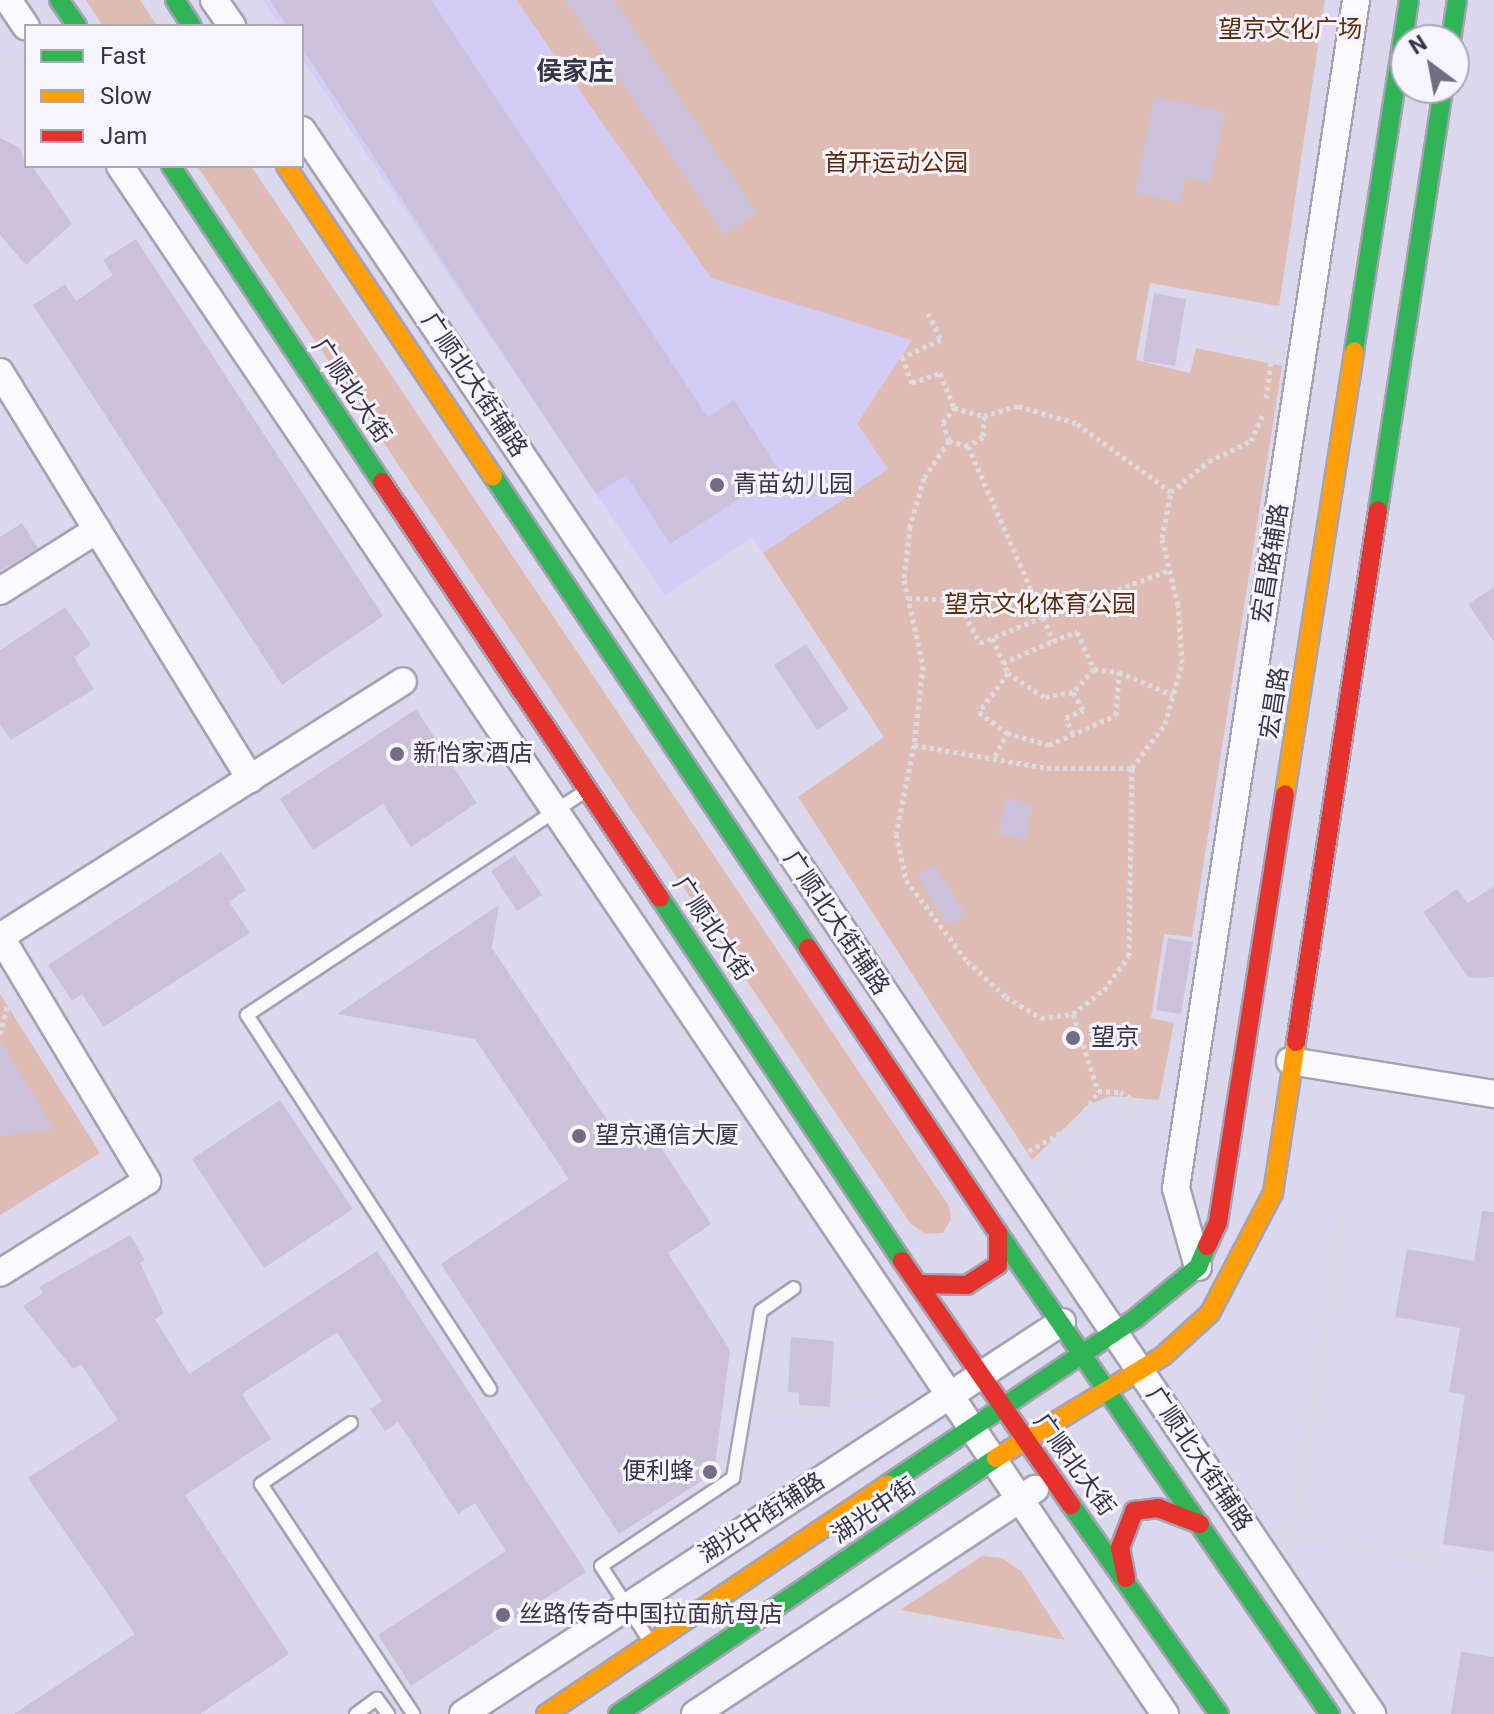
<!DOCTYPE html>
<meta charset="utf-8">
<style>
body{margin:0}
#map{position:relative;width:1494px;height:1714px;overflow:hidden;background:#dbd8ee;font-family:Roboto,"Noto Sans SC",sans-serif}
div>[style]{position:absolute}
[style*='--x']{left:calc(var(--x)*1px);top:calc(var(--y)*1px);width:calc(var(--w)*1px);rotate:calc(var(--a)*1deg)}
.built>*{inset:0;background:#d3ccf6}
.green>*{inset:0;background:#dfbcb3}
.building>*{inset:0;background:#ccc1da}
.path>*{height:5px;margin-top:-2.5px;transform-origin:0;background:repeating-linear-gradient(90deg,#dcdbe2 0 4px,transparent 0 8px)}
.roads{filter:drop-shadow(2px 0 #a5a2b4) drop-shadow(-2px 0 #a5a2b4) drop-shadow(0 2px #a5a2b4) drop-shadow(0 -2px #a5a2b4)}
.lane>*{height:12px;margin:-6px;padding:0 6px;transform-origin:6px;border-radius:6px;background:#faf9fc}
.street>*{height:26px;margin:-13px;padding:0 13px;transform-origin:13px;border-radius:13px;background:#faf9fc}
.fast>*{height:18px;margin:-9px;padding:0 9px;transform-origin:9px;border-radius:9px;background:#30b455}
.slow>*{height:18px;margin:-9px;padding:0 9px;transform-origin:9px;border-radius:9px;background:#ff9f0a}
.jam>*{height:18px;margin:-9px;padding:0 9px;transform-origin:9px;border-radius:9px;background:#e5322d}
.dots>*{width:22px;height:22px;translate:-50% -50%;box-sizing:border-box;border:4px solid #f6f4ff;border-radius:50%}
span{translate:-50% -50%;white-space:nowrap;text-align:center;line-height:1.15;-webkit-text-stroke:6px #f6f4ff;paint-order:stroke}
.park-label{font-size:24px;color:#5e2d08}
.street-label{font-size:24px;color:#383549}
.poi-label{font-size:24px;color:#383549}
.left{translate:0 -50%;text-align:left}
.right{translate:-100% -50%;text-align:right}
.neighbourhood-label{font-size:26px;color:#383549;font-weight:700}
.legend{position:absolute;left:24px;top:24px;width:280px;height:144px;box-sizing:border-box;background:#f6f4ff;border:2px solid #aaa8b6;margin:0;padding:10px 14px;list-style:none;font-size:24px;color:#383549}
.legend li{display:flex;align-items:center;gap:16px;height:40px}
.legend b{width:40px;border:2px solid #aaa8b6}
.north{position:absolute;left:1390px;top:24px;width:80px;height:80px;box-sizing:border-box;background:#f6f4ff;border:2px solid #aaa8b6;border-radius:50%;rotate:328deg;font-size:22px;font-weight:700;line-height:32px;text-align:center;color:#383549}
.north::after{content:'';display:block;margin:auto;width:28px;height:36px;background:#716e83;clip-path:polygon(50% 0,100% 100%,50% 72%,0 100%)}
</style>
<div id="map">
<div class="built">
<i style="clip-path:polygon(263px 0,516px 0,711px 278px,912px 340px,857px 424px,888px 469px,763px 553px,753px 537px,665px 596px,302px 58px,302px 26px,281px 26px)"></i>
</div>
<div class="green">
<i style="clip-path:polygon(86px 0,140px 0,157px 26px,103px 26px)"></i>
<i style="clip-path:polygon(516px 0,1325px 0,1279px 306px,1150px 283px,1136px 360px,1190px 373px,1196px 348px,1282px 366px,1192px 937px,1164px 934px,1151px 1018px,1174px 1023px,1159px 1100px,1111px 1096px,1088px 1105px,1032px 1160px,798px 797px,884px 737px,763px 553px,888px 469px,857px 424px,912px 340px,711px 278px)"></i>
<i style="clip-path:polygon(197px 166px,251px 166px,949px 1206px,951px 1219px,943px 1233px,925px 1234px,910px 1223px)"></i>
<i style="clip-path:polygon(0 994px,100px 1153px,0 1215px)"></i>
<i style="clip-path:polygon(982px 1556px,1002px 1558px,1021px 1571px,1065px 1640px,900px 1610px)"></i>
</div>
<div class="building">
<i style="clip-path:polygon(270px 0,431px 0,708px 417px,734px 400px,780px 472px,670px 544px,626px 475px,596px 494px,302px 48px,302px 26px,287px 26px)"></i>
<i style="clip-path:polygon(566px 0,614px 0,757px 213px,724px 235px)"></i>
<i style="clip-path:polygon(1155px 97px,1225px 112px,1210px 183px,1185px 177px,1180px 203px,1135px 193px)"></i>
<i style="clip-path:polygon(0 138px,20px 148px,26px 166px,32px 166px,72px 224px,26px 265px,0 235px)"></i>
<i style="clip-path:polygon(136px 239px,383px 616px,282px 685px,33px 305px,65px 284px,76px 301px,113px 275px,103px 260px)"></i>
<i style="clip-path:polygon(1154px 293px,1186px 299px,1175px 366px,1143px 361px)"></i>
<i style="clip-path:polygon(22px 523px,38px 548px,0 571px,0 537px)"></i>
<i style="clip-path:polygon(1494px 587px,1494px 642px,1468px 604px)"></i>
<i style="clip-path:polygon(65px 607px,91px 645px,74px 657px,94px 689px,11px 740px,0 724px,0 650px)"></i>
<i style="clip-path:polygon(806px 644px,849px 709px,817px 730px,774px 665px)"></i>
<i style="clip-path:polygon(416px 709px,477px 803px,411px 847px,383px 804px,313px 850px,280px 799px)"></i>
<i style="clip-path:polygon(1007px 798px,1033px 805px,1025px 840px,998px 833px)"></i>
<i style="clip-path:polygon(221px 852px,246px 890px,229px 902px,250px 933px,104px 1027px,82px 994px,72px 1001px,48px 965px)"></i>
<i style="clip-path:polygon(515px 855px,542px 895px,517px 911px,491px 871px)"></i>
<i style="clip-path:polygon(935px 865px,966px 914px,948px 926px,917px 876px)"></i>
<i style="clip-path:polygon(1494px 886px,1494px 977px,1469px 978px,1423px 912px,1457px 889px,1468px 903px)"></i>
<i style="clip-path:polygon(499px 905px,492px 948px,623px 1144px,648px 1128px,711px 1224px,668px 1253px,730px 1350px,714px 1473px,619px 1534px,441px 1264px,569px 1179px,475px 1039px,337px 1014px)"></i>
<i style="clip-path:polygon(1168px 938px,1193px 942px,1181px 1014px,1156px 1010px)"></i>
<i style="clip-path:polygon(0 1040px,54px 1129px,0 1136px)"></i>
<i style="clip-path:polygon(280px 1100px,353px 1209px,264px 1268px,192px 1159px)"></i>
<i style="clip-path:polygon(1482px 1211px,1494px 1212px,1494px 1552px,1443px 1544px,1465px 1395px,1449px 1392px,1460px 1328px,1395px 1317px,1407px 1249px,1474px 1261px)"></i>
<i style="clip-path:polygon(130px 1235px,145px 1260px,140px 1263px,164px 1313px,155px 1319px,189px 1374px,377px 1251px,586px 1572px,411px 1686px,378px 1635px,506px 1551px,475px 1503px,458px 1514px,398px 1422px,385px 1431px,370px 1409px,382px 1401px,337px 1332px,242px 1394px,271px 1439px,185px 1495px,289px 1654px,200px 1714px,14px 1714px,135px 1634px,28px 1478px,118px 1420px,81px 1364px,73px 1369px,23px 1306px,43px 1293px,39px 1287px)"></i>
<i style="clip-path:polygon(791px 1337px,834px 1341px,830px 1407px,799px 1405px,799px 1393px,788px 1392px)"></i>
<i style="clip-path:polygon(1461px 1652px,1494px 1657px,1494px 1714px,1451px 1714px)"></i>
</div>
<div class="path">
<i style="--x:0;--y:60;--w:22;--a:3"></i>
<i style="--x:928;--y:313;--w:30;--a:64"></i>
<i style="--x:941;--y:340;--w:43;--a:156.4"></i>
<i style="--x:902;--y:357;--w:28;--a:69"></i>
<i style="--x:912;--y:383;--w:30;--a:-20"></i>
<i style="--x:940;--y:373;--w:38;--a:68"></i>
<i style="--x:1193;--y:330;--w:82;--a:12.7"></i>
<i style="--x:1266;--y:398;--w:50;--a:-82"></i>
<i style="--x:1273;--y:348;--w:7;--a:8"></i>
<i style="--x:949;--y:441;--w:19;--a:-108"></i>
<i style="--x:943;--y:423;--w:19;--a:-54"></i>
<i style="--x:954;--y:408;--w:31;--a:15"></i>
<i style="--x:968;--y:446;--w:187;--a:66.3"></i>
<i style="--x:1043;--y:617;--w:135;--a:-20.3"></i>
<i style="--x:1171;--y:492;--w:49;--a:-39.2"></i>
<i style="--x:1209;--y:461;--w:47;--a:-25.5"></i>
<i style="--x:1251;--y:441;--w:32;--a:-66"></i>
<i style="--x:908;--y:598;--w:49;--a:2.3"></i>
<i style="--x:957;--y:600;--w:49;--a:61.9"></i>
<i style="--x:980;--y:643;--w:68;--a:-22.4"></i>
<i style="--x:1043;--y:617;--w:26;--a:67"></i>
<i style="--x:1053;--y:641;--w:26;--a:-21"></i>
<i style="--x:1077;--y:632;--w:41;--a:65.3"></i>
<i style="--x:1094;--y:669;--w:31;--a:132"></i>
<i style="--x:1073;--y:692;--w:29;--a:170"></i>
<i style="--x:1044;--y:697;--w:43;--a:-146.3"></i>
<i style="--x:992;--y:638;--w:38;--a:65"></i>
<i style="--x:1008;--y:673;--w:49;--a:126.6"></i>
<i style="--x:979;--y:712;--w:35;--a:37"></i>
<i style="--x:1003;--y:663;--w:55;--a:-23.7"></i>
<i style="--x:1094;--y:669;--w:25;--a:7"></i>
<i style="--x:1073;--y:734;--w:17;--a:-114"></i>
<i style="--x:1066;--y:718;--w:19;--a:-25"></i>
<i style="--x:1083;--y:710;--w:21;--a:-119"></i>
<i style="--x:914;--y:745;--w:135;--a:9.8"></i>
<i style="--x:1047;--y:768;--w:85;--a:0"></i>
<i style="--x:995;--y:756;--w:26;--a:-62"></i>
<i style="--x:1007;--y:733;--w:44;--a:15.9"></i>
<i style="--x:1049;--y:745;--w:73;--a:-24.1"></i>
<i style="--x:1116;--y:715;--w:43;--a:-86"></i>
<i style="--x:1119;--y:672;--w:59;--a:23.1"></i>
<i style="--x:1073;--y:1014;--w:39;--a:-38"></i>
<i style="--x:1104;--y:990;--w:42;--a:-53.7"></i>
<i style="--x:1129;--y:956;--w:188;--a:-89.1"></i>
<i style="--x:1132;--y:768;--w:55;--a:-53.1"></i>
<i style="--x:1165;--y:724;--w:63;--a:-74.4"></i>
<i style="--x:1182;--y:663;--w:58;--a:-93.9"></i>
<i style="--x:1178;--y:605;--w:69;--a:-103.4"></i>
<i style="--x:1162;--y:538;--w:47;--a:-78.9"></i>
<i style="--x:1171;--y:492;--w:117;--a:-144"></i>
<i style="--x:1076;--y:423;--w:60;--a:-163.7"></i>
<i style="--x:1018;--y:406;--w:35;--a:164"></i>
<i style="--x:984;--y:416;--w:21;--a:93"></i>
<i style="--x:983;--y:437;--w:17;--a:149"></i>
<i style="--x:968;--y:446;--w:20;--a:-165"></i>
<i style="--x:949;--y:441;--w:45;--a:124"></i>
<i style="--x:924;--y:478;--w:50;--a:106.3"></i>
<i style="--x:910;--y:526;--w:54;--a:96.3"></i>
<i style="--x:904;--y:580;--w:88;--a:77.5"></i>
<i style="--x:923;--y:666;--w:80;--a:96.5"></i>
<i style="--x:914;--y:745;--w:91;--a:101.4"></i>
<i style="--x:896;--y:834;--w:47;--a:77.7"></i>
<i style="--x:906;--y:880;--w:101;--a:53"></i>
<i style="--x:967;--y:961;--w:53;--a:42.7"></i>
<i style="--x:1006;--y:997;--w:41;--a:31"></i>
<i style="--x:1041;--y:1018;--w:32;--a:-7"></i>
<i style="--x:1073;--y:1014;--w:81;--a:72"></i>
<i style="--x:0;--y:1034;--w:35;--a:-75"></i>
<i style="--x:1076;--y:1124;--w:25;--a:26"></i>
<i style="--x:1099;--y:1135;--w:23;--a:-20"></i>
<i style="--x:1121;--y:1127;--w:30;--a:-63"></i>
<i style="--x:1022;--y:1155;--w:62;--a:-29.9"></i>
<i style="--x:1076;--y:1124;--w:40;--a:-56"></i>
<i style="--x:1098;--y:1091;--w:22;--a:3"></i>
<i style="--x:1120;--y:1092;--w:50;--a:30.2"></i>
<i style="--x:1055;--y:1198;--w:77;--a:-59.4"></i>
<i style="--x:764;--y:1406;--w:72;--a:5.6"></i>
<i style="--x:836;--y:1413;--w:24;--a:-88"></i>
<i style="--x:837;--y:1389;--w:51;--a:6.7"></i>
<i style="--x:1280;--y:1531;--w:218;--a:10.3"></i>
<i style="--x:1291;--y:1547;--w:340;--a:-81"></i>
<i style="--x:896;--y:1613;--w:185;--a:10.3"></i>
</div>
<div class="roads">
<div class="lane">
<i style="--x:490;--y:1389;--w:446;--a:-123"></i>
<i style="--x:247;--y:1015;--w:403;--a:-33.5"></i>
<i style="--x:351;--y:1423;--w:109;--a:145.9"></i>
<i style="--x:261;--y:1484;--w:276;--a:56.5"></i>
<i style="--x:649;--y:1640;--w:88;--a:-123"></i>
<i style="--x:601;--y:1566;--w:159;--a:-33.7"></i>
<i style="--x:733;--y:1478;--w:169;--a:-80.5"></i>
<i style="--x:761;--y:1311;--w:40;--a:-34.9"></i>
<i style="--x:356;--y:1714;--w:26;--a:-36"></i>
<i style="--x:377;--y:1699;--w:19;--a:54"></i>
</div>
<div class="street">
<i style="--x:8;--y:0;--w:32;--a:56"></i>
<i style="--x:214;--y:0;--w:32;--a:55"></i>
<i style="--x:302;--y:130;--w:1912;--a:55.96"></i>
<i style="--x:120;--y:166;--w:1868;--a:55.98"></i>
<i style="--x:0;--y:372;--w:478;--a:58.4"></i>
<i style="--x:0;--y:591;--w:115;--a:-32.2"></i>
<i style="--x:0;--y:936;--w:286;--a:59"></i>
<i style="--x:147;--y:1181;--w:173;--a:148"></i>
<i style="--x:0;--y:937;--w:477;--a:-32.4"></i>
<i style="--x:1290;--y:1061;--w:207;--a:9.2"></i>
<i style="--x:1198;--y:1267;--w:82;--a:-105.6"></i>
<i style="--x:1176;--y:1188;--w:1202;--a:-81.38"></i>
<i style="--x:463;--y:1714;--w:716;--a:-33.2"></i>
<i style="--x:695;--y:1714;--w:408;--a:-33.5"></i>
</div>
<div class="fast">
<i style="--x:59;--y:0;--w:32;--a:55"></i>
<i style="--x:175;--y:0;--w:31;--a:57"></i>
<i style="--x:1451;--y:40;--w:40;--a:-81.5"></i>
<i style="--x:171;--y:166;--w:380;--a:56.3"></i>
<i style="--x:1354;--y:351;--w:355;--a:-81.1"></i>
<i style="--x:493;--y:476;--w:567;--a:56.28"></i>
<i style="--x:1378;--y:510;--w:427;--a:-81.2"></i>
<i style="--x:660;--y:898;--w:436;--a:56.3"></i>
<i style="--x:994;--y:1227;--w:592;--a:55.4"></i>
<i style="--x:888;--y:1484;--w:300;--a:-33.8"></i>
<i style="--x:1137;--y:1317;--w:79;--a:-39.3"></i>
<i style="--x:1198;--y:1267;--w:23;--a:-67"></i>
<i style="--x:1071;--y:1505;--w:256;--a:54.7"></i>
<i style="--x:618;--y:1714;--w:457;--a:-34.1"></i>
</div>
<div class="slow">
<i style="--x:286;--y:166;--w:373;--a:56.3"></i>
<i style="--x:1285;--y:794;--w:448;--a:-81.1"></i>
<i style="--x:996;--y:1458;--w:196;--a:-31.4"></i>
<i style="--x:1163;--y:1356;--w:64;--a:-42.5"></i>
<i style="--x:1210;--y:1313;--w:136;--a:-62.3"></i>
<i style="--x:1273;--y:1193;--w:153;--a:-81.3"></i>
<i style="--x:546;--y:1714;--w:412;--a:-33.9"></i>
</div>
<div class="jam">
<i style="--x:382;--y:482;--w:500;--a:56.25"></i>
<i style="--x:808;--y:948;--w:335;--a:56.3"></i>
<i style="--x:1296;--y:1042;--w:538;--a:-81.24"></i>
<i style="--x:1207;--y:1246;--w:26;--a:-65"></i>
<i style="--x:1218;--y:1222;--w:433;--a:-81.1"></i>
<i style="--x:902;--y:1261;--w:297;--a:55.3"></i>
<i style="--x:919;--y:1284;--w:48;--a:1.2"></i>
<i style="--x:967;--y:1285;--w:37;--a:-33"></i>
<i style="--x:998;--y:1265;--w:33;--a:-90"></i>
<i style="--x:1126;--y:1578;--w:31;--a:-101"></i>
<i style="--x:1120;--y:1548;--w:40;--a:-69"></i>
<i style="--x:1134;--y:1511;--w:24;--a:-7"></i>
<i style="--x:1158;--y:1508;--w:45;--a:20.9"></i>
</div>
</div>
<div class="dots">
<i style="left:717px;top:485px;background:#716e83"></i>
<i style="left:397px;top:754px;background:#716e83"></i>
<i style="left:1073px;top:1038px;background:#716e83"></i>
<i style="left:579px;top:1136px;background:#716e83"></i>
<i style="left:710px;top:1472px;background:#716e83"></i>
<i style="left:503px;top:1615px;background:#716e83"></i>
</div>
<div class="park-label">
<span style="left:1290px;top:30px">望京文化广场</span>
<span style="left:896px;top:164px">首开运动公园</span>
<span style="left:1040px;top:605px">望京文化体育公园</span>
</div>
<div class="street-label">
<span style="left:474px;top:385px;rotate:56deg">广顺北大街辅路</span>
<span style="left:351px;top:391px;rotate:56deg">广顺北大街</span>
<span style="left:1271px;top:563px;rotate:-81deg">宏昌路辅路</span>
<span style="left:1275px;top:703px;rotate:-81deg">宏昌路</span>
<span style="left:836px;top:923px;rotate:56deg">广顺北大街辅路</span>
<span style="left:712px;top:929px;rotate:56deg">广顺北大街</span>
<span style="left:1199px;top:1459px;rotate:56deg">广顺北大街辅路</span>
<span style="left:1074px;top:1465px;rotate:54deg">广顺北大街</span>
<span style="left:874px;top:1511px;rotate:-34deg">湖光中街</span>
<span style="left:762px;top:1518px;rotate:-33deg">湖光中街辅路</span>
</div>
<div class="poi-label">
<span class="left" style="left:733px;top:485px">青苗幼儿园</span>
<span class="left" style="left:413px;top:754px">新怡家酒店</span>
<span class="left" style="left:1091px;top:1038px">望京</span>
<span class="left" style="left:595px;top:1136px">望京通信大厦</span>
<span class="right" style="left:694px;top:1472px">便利蜂</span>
<span class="left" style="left:519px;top:1615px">丝路传奇中国拉面航母店</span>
</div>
<div class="neighbourhood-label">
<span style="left:575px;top:72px">侯家庄</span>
</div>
<ul class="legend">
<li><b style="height:10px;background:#30b455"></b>Fast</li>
<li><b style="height:10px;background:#ff9f0a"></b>Slow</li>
<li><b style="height:10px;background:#e5322d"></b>Jam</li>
</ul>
<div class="north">N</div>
</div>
